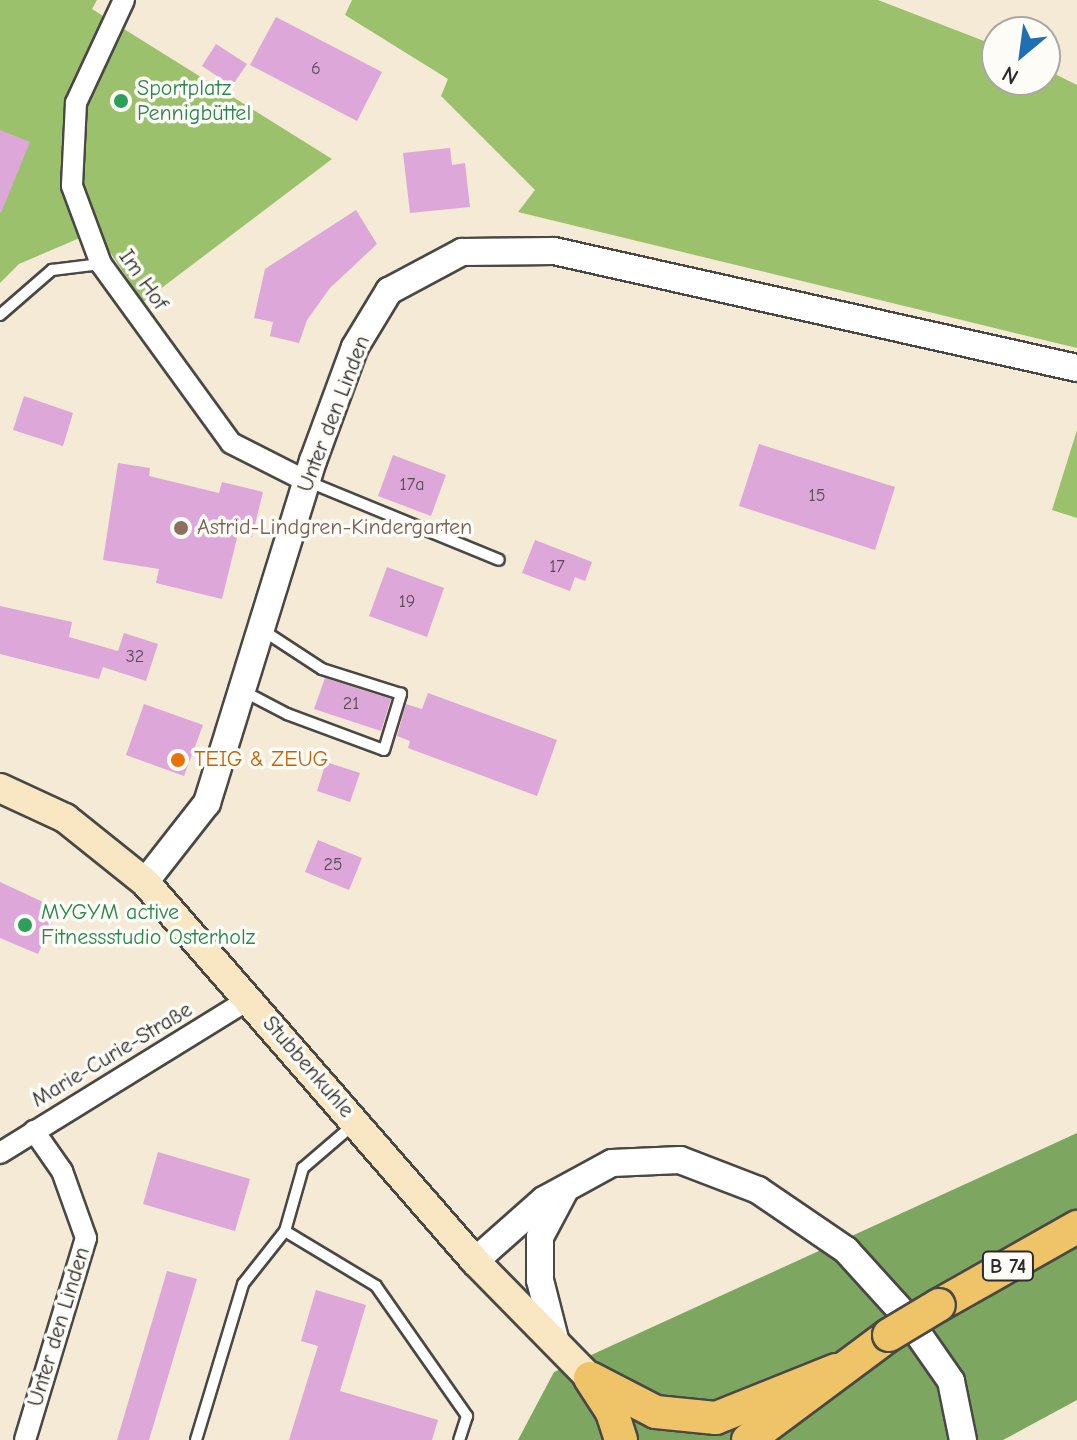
<!DOCTYPE html>
<meta charset="utf-8">
<style>
body{margin:0}
#map{position:relative;width:1077px;height:1440px;overflow:hidden;background:#f4ead5;font-family:"Comic Neue",sans-serif}
div>[style]{position:absolute}
[style*='--x']{left:calc(var(--x)*1px);top:calc(var(--y)*1px);width:calc(var(--w)*1px);rotate:calc(var(--a)*1deg)}
.green>*{inset:0;background:#9cc16c}
.forest>*{inset:0;background:#7da760}
.building>*{inset:0;background:#dda7d9}
.roads{filter:drop-shadow(2px 0 #494844) drop-shadow(-2px 0 #494844) drop-shadow(0 2px #494844) drop-shadow(0 -2px #494844)}
.service>*{height:10px;margin:-5px;padding:0 5px;transform-origin:5px;border-radius:5px;background:#fff}
.minor>*{height:20px;margin:-10px;padding:0 10px;transform-origin:10px;border-radius:10px;background:#fff}
.tertiary>*{height:26px;margin:-13px;padding:0 13px;transform-origin:13px;border-radius:13px;background:#fff}
.secondary>*{height:28px;margin:-14px;padding:0 14px;transform-origin:14px;border-radius:14px;background:#f9e7c3}
.primary>*{height:32px;margin:-16px;padding:0 16px;transform-origin:16px;border-radius:16px;background:#efc469}
.bridges{filter:drop-shadow(2px 0 #494844) drop-shadow(-2px 0 #494844) drop-shadow(0 2px #494844) drop-shadow(0 -2px #494844)}
.primary-bridge>*{height:32px;margin:-16px;padding:0 16px;transform-origin:16px;border-radius:16px;background:#efc469}
.dots>*{width:22px;height:22px;translate:-50% -50%;box-sizing:border-box;border:4px solid #fdfcf7;border-radius:50%}
span{translate:-50% -50%;white-space:nowrap;text-align:center;line-height:1.15;-webkit-text-stroke:7px #fdfcf7;paint-order:stroke}
.number-label{font-size:18px;color:#584a56}
.number-label span{-webkit-text-stroke-width:0}
.shield-label span{padding:2px 6px;background:#fdfcf7;border:2px solid;border-radius:6px;-webkit-text-stroke-width:0}
.shield-label{font-size:20px;color:#2b2b2b;font-weight:700}
.leisure-label{font-size:22px;color:#27864d}
.left{translate:0 -50%;text-align:left}
.street-label{font-size:22px;color:#2b2b2b}
.education-label{font-size:22px;color:#785e54}
.food-label{font-size:22px;color:#c56008}
.north{position:absolute;left:981px;top:16px;width:80px;height:80px;box-sizing:border-box;background:#fdfcf7;border:2px solid #a9a8a5;border-radius:50%;rotate:209deg;font-size:22px;font-weight:700;line-height:32px;text-align:center;color:#2b2b2b}
.north::after{content:'';display:block;margin:auto;width:28px;height:36px;background:#1f6fb2;clip-path:polygon(50% 0,100% 100%,50% 72%,0 100%)}
</style>
<div id="map">
<div class="green">
<i style="clip-path:polygon(0 0,97px 0,92px 9px,332px 159px,143px 302px,96px 231px,19px 264px,0 283px)"></i>
<i style="clip-path:polygon(352px 0,878px 0,997px 46px,997px 80px,1045px 80px,1045px 69px,1077px 85px,1077px 348px,518px 212px,535px 190px,441px 96px,448px 79px,345px 15px)"></i>
<i style="clip-path:polygon(1077px 430px,1077px 518px,1052px 510px)"></i>
</div>
<div class="forest">
<i style="clip-path:polygon(1077px 1133px,1077px 1400px,1003px 1440px,518px 1440px,554px 1372px)"></i>
</div>
<div class="building">
<i style="clip-path:polygon(276px 17px,382px 72px,357px 121px,250px 65px)"></i>
<i style="clip-path:polygon(216px 44px,247px 64px,232px 86px,202px 66px)"></i>
<i style="clip-path:polygon(0 130px,30px 142px,1px 213px,0 212px)"></i>
<i style="clip-path:polygon(450px 148px,452px 165px,465px 163px,470px 207px,410px 213px,403px 153px)"></i>
<i style="clip-path:polygon(356px 210px,377px 244px,330px 288px,307px 320px,299px 343px,270px 336px,273px 322px,254px 318px,265px 269px)"></i>
<i style="clip-path:polygon(24px 396px,73px 413px,63px 446px,13px 430px)"></i>
<i style="clip-path:polygon(759px 444px,895px 487px,875px 550px,739px 506px)"></i>
<i style="clip-path:polygon(393px 455px,446px 475px,431px 516px,378px 496px)"></i>
<i style="clip-path:polygon(118px 463px,150px 468px,149px 476px,219px 493px,222px 482px,263px 492px,252px 537px,238px 534px,222px 599px,156px 583px,159px 569px,103px 560px)"></i>
<i style="clip-path:polygon(535px 540px,592px 562px,585px 581px,575px 577px,570px 591px,522px 573px)"></i>
<i style="clip-path:polygon(387px 567px,444px 588px,427px 637px,369px 616px)"></i>
<i style="clip-path:polygon(0 606px,72px 622px,69px 637px,118px 651px,124px 633px,158px 644px,146px 681px,103px 667px,99px 679px,0 654px)"></i>
<i style="clip-path:polygon(325px 678px,391px 699px,381px 731px,314px 709px)"></i>
<i style="clip-path:polygon(428px 693px,557px 740px,537px 796px,408px 748px,410px 741px,397px 736px,406px 704px,422px 709px)"></i>
<i style="clip-path:polygon(144px 704px,203px 725px,184px 776px,126px 755px)"></i>
<i style="clip-path:polygon(326px 762px,360px 773px,350px 802px,317px 791px)"></i>
<i style="clip-path:polygon(318px 840px,362px 858px,349px 890px,305px 872px)"></i>
<i style="clip-path:polygon(0 882px,58px 909px,38px 954px,0 938px)"></i>
<i style="clip-path:polygon(158px 1152px,250px 1179px,235px 1231px,143px 1204px)"></i>
<i style="clip-path:polygon(167px 1271px,197px 1279px,149px 1440px,117px 1440px)"></i>
<i style="clip-path:polygon(316px 1290px,366px 1305px,340px 1391px,438px 1420px,432px 1440px,289px 1440px,318px 1346px,301px 1341px)"></i>
</div>
<div class="roads">
<div class="service">
<i style="--x:0;--y:315;--w:69;--a:-40.9"></i>
<i style="--x:52;--y:270;--w:49;--a:-7"></i>
<i style="--x:309;--y:482;--w:205;--a:22.3"></i>
<i style="--x:243;--y:691;--w:50;--a:27.6"></i>
<i style="--x:287;--y:714;--w:103;--a:20.4"></i>
<i style="--x:384;--y:750;--w:59;--a:-73.1"></i>
<i style="--x:401;--y:694;--w:83;--a:-162.4"></i>
<i style="--x:322;--y:669;--w:69;--a:-146.8"></i>
<i style="--x:285;--y:1231;--w:106;--a:31.1"></i>
<i style="--x:376;--y:1286;--w:159;--a:55"></i>
<i style="--x:467;--y:1416;--w:25;--a:108"></i>
<i style="--x:196;--y:1440;--w:163;--a:-73.2"></i>
<i style="--x:243;--y:1284;--w:68;--a:-51.6"></i>
<i style="--x:285;--y:1231;--w:66;--a:-74.1"></i>
<i style="--x:303;--y:1168;--w:66;--a:-40.7"></i>
</div>
<div class="minor">
<i style="--x:124;--y:0;--w:114;--a:115"></i>
<i style="--x:76;--y:103;--w:83;--a:92.8"></i>
<i style="--x:72;--y:186;--w:83;--a:69.6"></i>
<i style="--x:101;--y:264;--w:221;--a:54"></i>
<i style="--x:231;--y:443;--w:86;--a:26.9"></i>
<i style="--x:0;--y:1153;--w:293;--a:-31.7"></i>
<i style="--x:25;--y:1440;--w:211;--a:-73.2"></i>
<i style="--x:86;--y:1238;--w:71;--a:-109.7"></i>
<i style="--x:62;--y:1171;--w:49;--a:-125"></i>
</div>
<div class="tertiary">
<i style="--x:145;--y:882;--w:100;--a:-51.9"></i>
<i style="--x:207;--y:803;--w:358;--a:-72.8"></i>
<i style="--x:313;--y:461;--w:121;--a:-69.8"></i>
<i style="--x:355;--y:347;--w:66;--a:-58.7"></i>
<i style="--x:389;--y:291;--w:83;--a:-28.1"></i>
<i style="--x:462;--y:252;--w:92;--a:-0.6"></i>
<i style="--x:554;--y:251;--w:536;--a:12.61"></i>
<i style="--x:475;--y:1261;--w:92;--a:-41.5"></i>
<i style="--x:544;--y:1200;--w:77;--a:-28.6"></i>
<i style="--x:612;--y:1163;--w:68;--a:-2.5"></i>
<i style="--x:680;--y:1160;--w:84;--a:21"></i>
<i style="--x:758;--y:1190;--w:107;--a:34.3"></i>
<i style="--x:846;--y:1250;--w:88;--a:47.8"></i>
<i style="--x:905;--y:1315;--w:80;--a:55.1"></i>
<i style="--x:951;--y:1381;--w:60;--a:78.5"></i>
<i style="--x:556;--y:1343;--w:65;--a:-104.3"></i>
<i style="--x:540;--y:1280;--w:43;--a:-90"></i>
<i style="--x:540;--y:1237;--w:53;--a:-62"></i>
</div>
<div class="secondary">
<i style="--x:0;--y:788;--w:72;--a:24.8"></i>
<i style="--x:65;--y:818;--w:102;--a:38.7"></i>
<i style="--x:145;--y:882;--w:503;--a:48.95"></i>
<i style="--x:475;--y:1261;--w:164;--a:45.5"></i>
</div>
<div class="primary">
<i style="--x:939;--y:1305;--w:159;--a:-29.5"></i>
<i style="--x:590;--y:1378;--w:74;--a:27.3"></i>
<i style="--x:656;--y:1412;--w:60;--a:5.7"></i>
<i style="--x:716;--y:1418;--w:129;--a:-21.8"></i>
<i style="--x:592;--y:1381;--w:37;--a:57"></i>
<i style="--x:612;--y:1412;--w:29;--a:72"></i>
<i style="--x:748;--y:1440;--w:176;--a:-36.7"></i>
</div>
</div>
<div class="bridges">
<div class="primary-bridge">
<i style="--x:889;--y:1335;--w:58;--a:-31"></i>
</div>
</div>
<div class="dots">
<i style="left:121px;top:101px;background:#2e9e5b"></i>
<i style="left:181px;top:528px;background:#8d6e63"></i>
<i style="left:178px;top:760px;background:#e8710a"></i>
<i style="left:25px;top:925px;background:#2e9e5b"></i>
</div>
<div class="number-label">
<span style="left:316px;top:69px">6</span>
<span style="left:412px;top:485px">17a</span>
<span style="left:817px;top:496px">15</span>
<span style="left:557px;top:567px">17</span>
<span style="left:407px;top:602px">19</span>
<span style="left:135px;top:657px">32</span>
<span style="left:351px;top:704px">21</span>
<span style="left:333px;top:865px">25</span>
</div>
<div class="shield-label">
<span style="left:1008px;top:1266px">B 74</span>
</div>
<div class="leisure-label">
<span class="left" style="left:137px;top:101px">Sportplatz<br>Pennigbüttel</span>
<span class="left" style="left:41px;top:925px">MYGYM active<br>Fitnessstudio Osterholz</span>
</div>
<div class="street-label">
<span style="left:143px;top:280px;rotate:55deg">Im Hof</span>
<span style="left:334px;top:414px;rotate:-69deg">Unter den Linden</span>
<span style="left:112px;top:1055px;rotate:-31deg">Marie-Curie-Straße</span>
<span style="left:308px;top:1067px;rotate:49deg">Stubbenkuhle</span>
<span style="left:59px;top:1327px;rotate:-73deg">Unter den Linden</span>
</div>
<div class="education-label">
<span class="left" style="left:197px;top:528px">Astrid-Lindgren-Kindergarten</span>
</div>
<div class="food-label">
<span class="left" style="left:194px;top:760px">TEIG &amp; ZEUG</span>
</div>
<div class="north">N</div>
</div>
